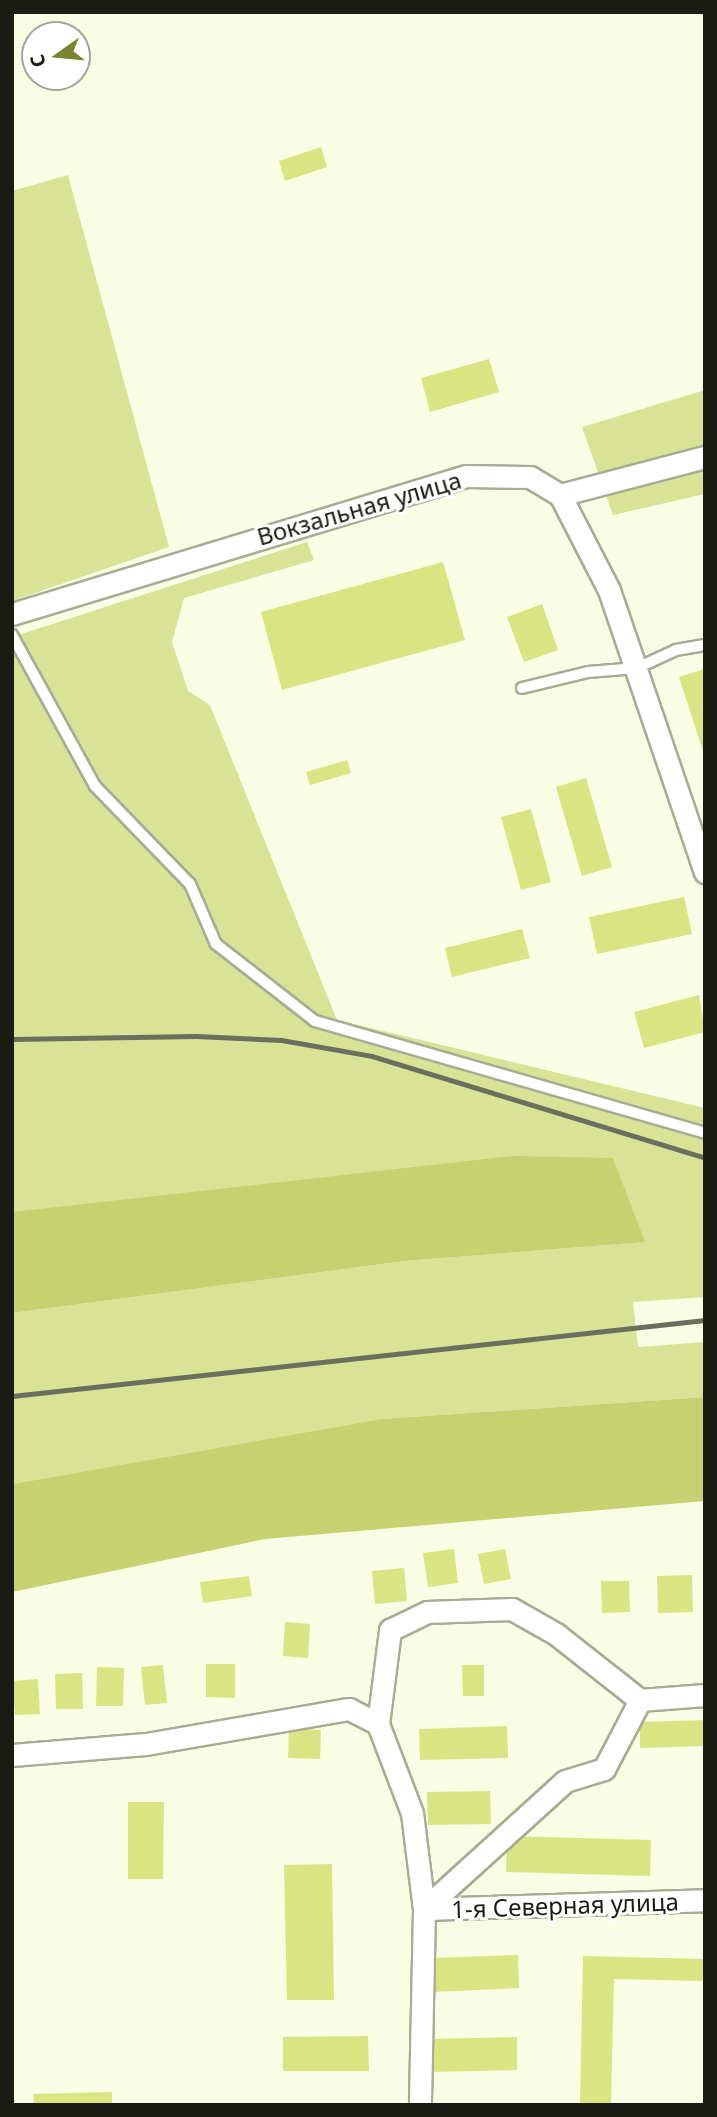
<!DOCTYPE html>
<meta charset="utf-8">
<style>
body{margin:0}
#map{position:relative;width:717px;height:2117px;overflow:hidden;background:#f9fde3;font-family:"Noto Sans",sans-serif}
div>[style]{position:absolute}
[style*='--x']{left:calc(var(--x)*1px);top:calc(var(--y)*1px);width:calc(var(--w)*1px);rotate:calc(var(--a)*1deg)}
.green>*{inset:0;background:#d9e395}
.forest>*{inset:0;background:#c6d26f}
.building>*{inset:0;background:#d9e582}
.roads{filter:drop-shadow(2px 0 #a8ac94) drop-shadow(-2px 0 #a8ac94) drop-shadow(0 2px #a8ac94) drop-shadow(0 -2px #a8ac94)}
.service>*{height:10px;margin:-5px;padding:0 5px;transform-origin:5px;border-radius:5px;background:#fff}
.minor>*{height:21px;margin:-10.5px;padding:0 10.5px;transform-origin:10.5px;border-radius:10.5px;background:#fff}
.rail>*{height:5px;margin:-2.5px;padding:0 2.5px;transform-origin:2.5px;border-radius:2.5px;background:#6c6e5f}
span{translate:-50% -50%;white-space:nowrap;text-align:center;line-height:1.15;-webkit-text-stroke:6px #fff;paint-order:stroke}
.street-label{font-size:24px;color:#1a1b12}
.frame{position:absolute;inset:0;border:14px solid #1a1b12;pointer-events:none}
.north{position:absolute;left:21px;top:21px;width:70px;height:70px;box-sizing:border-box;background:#fff;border:2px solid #a3a4a0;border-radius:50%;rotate:255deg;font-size:19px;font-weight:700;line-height:28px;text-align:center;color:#1a1b12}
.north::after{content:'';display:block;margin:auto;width:24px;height:32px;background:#7b8430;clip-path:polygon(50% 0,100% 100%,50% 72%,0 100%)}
</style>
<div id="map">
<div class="green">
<i style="clip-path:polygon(68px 175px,169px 547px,12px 601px,12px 191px)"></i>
<i style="clip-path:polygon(705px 390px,705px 494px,613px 515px,582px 427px)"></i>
<i style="clip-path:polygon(307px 542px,314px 560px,184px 598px,172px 642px,188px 691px,210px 705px,337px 1020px,705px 1108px,705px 1297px,633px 1302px,638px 1347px,705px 1342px,705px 1397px,381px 1419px,12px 1484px,12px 1313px,405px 1261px,644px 1242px,12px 1212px,12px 637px)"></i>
</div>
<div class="forest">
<i style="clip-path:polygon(513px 1156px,613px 1158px,645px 1242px,405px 1261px,12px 1313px,12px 1212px)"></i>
<i style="clip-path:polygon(705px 1397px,705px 1501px,265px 1539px,12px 1592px,12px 1484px,381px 1419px)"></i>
</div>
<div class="building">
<i style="clip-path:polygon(321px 147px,327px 167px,285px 181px,279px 161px)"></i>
<i style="clip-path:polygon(489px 359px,499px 392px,430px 412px,421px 378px)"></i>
<i style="clip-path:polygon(443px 562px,465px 640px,282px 690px,261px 612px)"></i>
<i style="clip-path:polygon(542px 604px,558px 650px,524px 662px,507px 617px)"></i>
<i style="clip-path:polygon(705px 669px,705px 754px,704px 754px,679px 677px)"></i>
<i style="clip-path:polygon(347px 760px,351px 773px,310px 785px,306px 772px)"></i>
<i style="clip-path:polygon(586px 778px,612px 867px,582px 876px,556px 787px)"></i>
<i style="clip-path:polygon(531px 809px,551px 882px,521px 890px,501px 817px)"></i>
<i style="clip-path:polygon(684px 897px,692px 934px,597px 954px,589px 917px)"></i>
<i style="clip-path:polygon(522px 929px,530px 958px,452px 977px,445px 948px)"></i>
<i style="clip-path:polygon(699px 995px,705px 1032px,644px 1048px,634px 1012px)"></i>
<i style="clip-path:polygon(454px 1549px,458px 1583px,428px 1587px,423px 1553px)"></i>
<i style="clip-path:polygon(505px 1549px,511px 1579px,484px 1584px,478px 1554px)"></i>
<i style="clip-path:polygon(404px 1568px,407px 1601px,375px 1604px,372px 1571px)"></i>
<i style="clip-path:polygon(692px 1575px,693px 1612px,658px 1613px,657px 1576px)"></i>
<i style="clip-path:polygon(249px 1576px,252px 1596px,203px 1603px,200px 1582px)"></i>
<i style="clip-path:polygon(601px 1581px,629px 1581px,630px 1612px,602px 1613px)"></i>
<i style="clip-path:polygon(285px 1622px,310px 1624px,308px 1658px,283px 1656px)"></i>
<i style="clip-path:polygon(206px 1664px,235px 1664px,235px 1698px,206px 1697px)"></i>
<i style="clip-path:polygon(163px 1665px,167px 1703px,145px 1705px,141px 1667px)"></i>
<i style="clip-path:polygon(462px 1665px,484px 1665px,484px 1696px,463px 1696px)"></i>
<i style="clip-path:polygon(97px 1667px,124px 1668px,123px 1706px,96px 1706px)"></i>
<i style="clip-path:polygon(82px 1673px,83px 1709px,56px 1709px,55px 1674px)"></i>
<i style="clip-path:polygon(38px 1679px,40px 1714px,15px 1715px,12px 1681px)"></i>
<i style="clip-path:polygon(705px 1720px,705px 1746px,640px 1748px,640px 1722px)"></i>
<i style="clip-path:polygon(507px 1726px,508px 1758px,420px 1760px,419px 1729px)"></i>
<i style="clip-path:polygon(289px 1728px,321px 1730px,320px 1759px,288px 1758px)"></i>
<i style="clip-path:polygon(490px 1791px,491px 1824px,428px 1825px,427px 1792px)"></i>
<i style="clip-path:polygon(128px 1802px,164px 1802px,163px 1879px,128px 1879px)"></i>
<i style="clip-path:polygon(507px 1836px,651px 1840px,650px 1876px,506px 1872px)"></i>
<i style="clip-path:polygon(332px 1864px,334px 2000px,287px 2000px,284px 1865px)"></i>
<i style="clip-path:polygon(518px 1955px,519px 1988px,432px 1992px,430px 1958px)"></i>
<i style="clip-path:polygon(583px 1956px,705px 1959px,705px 1981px,614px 1979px,611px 2105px,580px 2105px)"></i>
<i style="clip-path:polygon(368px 2036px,369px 2071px,283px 2071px,283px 2037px)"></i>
<i style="clip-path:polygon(517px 2037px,517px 2070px,428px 2072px,427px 2039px)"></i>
<i style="clip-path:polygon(112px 2092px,112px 2105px,34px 2105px,33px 2094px)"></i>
</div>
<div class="roads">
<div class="service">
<i style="--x:12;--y:635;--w:172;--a:61.2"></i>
<i style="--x:95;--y:786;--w:136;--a:45.9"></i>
<i style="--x:190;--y:884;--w:65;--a:66.6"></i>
<i style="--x:216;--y:944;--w:125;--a:37.9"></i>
<i style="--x:315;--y:1021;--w:406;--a:16"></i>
<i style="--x:522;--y:688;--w:68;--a:-13.6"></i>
<i style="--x:588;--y:672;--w:49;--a:-4.7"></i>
<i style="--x:637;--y:668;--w:43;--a:-24.8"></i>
<i style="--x:676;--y:650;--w:29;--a:-10"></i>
</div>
<div class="minor">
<i style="--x:560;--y:495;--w:150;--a:-14.7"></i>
<i style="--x:12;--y:614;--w:475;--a:-16.9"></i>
<i style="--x:467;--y:476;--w:63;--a:0.9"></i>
<i style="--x:530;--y:477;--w:35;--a:31"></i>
<i style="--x:560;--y:495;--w:107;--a:62.7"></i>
<i style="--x:609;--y:590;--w:298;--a:71.2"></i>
<i style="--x:378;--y:1724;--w:95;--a:-82.7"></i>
<i style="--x:390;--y:1630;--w:41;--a:-25.9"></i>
<i style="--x:427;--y:1612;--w:85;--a:-2"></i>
<i style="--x:512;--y:1609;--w:51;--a:29.6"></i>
<i style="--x:556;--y:1634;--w:107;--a:38.2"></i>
<i style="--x:12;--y:1755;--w:134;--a:-4.7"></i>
<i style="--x:146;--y:1744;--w:206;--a:-9.8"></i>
<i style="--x:349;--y:1709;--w:33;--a:27"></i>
<i style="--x:378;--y:1724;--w:95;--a:69.1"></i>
<i style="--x:412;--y:1813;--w:97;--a:82.9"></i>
<i style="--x:424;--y:1909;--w:196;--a:91.2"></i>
<i style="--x:424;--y:1909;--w:190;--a:-42.2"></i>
<i style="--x:565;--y:1781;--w:41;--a:-17.1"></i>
<i style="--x:604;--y:1769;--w:78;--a:-62.4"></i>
<i style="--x:640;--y:1700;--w:65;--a:-4.4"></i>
<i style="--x:424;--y:1909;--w:281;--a:-1.8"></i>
</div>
</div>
<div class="rail">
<i style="--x:12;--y:1039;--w:184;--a:-0.9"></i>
<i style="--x:196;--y:1036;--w:85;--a:2.7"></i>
<i style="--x:281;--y:1040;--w:92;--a:10"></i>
<i style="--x:372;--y:1056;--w:348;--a:17"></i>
<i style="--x:12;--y:1396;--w:697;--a:-6.26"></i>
</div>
<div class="street-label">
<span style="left:359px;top:508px;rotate:-16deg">Вокзальная улица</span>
<span style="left:565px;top:1905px;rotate:-2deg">1-я Северная улица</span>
</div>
<div class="frame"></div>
<div class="north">С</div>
</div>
